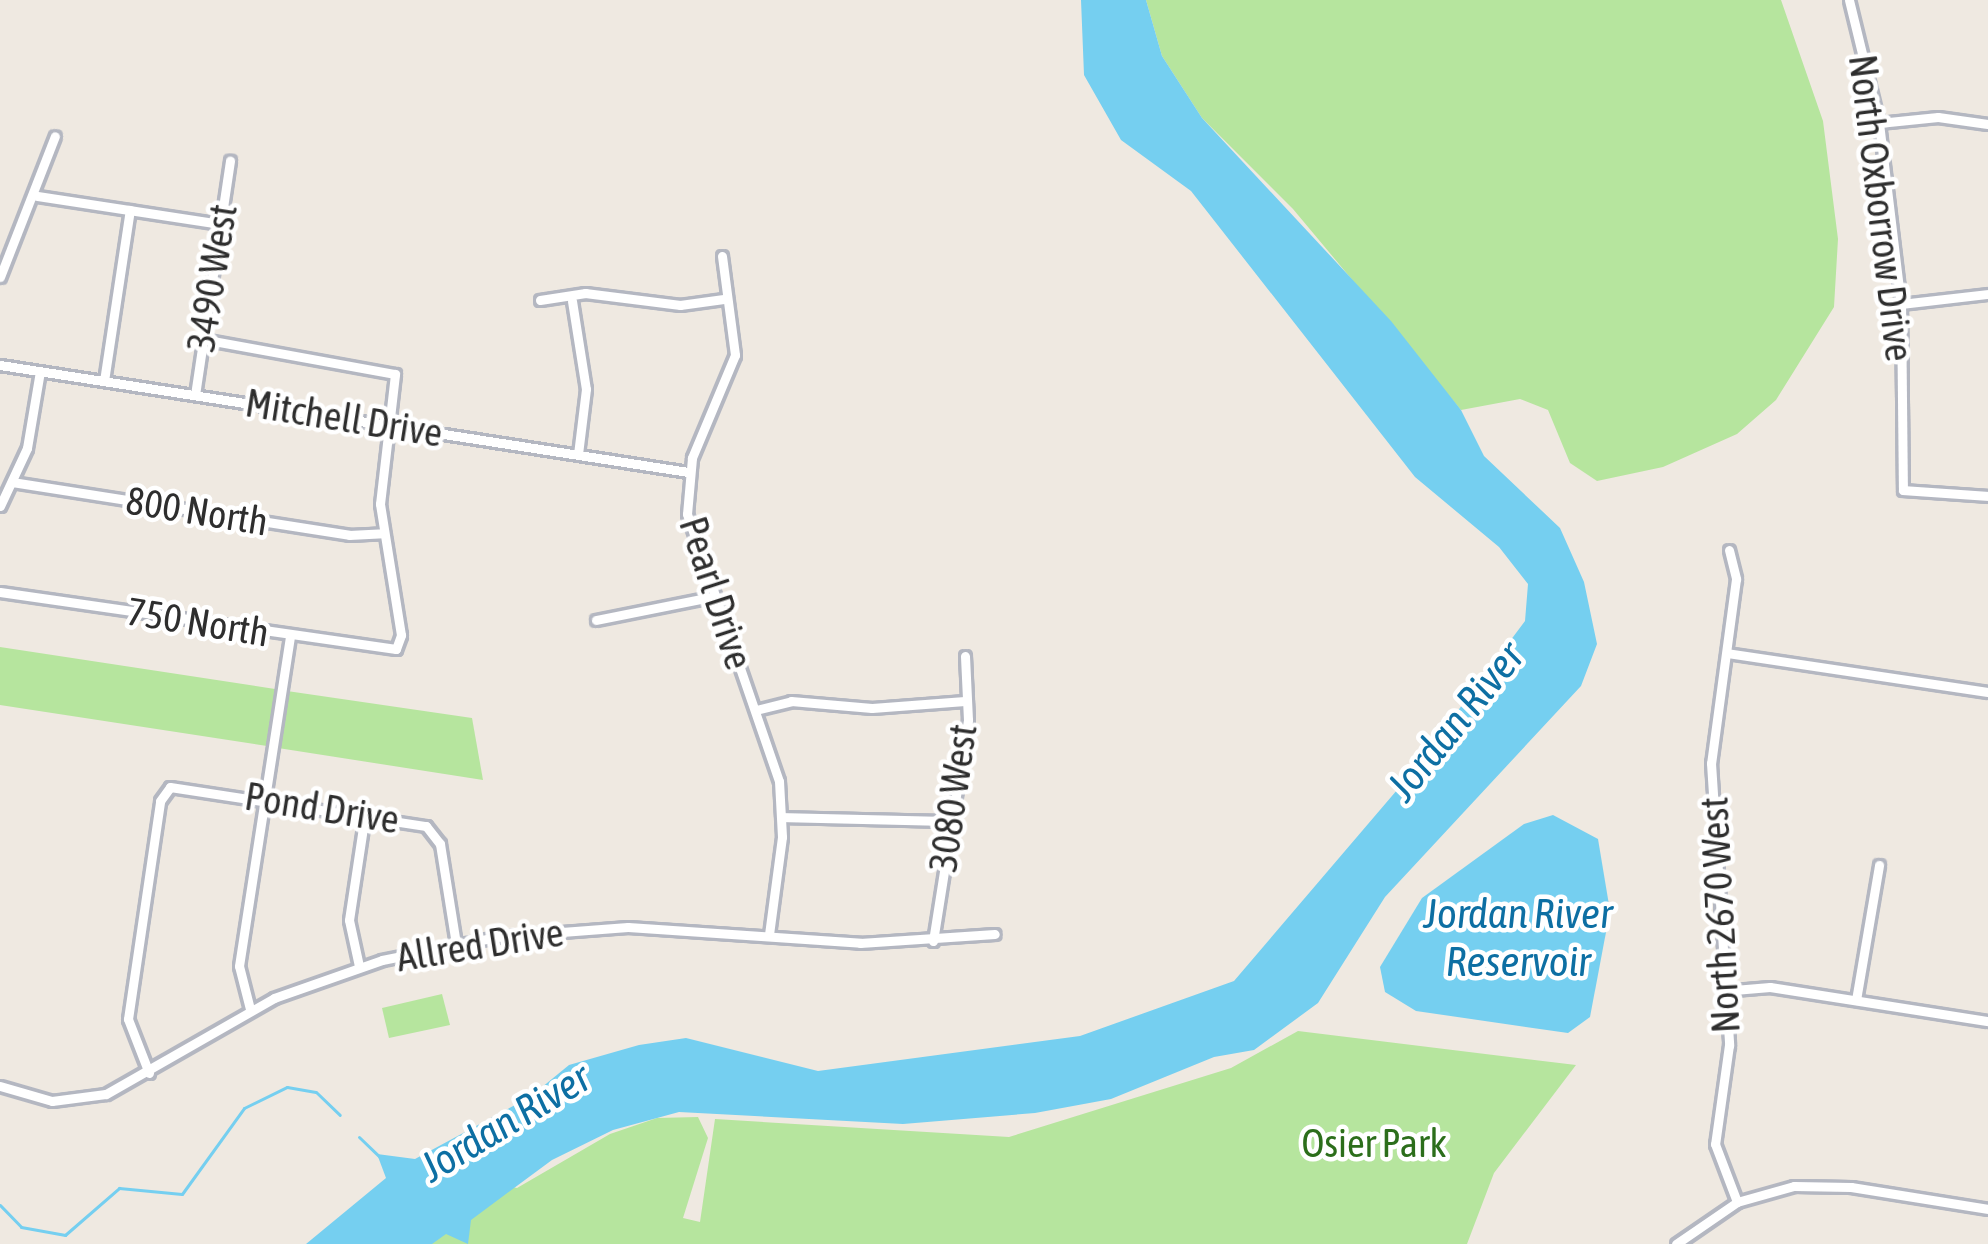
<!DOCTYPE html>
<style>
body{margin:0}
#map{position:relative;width:1988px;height:1244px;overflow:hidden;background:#efe9e1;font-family:"Asap Condensed",sans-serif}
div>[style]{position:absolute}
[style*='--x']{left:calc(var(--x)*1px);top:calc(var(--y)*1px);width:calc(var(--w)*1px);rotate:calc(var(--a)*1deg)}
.green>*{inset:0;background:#b6e59e}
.water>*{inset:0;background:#75cff0}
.stream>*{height:3px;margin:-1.5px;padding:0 1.5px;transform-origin:1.5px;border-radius:1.5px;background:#75cff0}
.roads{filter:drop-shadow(3px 0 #b4b7c1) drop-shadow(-3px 0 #b4b7c1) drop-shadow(0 3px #b4b7c1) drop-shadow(0 -3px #b4b7c1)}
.street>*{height:9px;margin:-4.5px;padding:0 4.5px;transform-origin:4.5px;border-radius:4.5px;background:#fff}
span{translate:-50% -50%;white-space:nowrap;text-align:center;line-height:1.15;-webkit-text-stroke:9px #fff;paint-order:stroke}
.street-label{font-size:39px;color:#2e2e2e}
.park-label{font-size:39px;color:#2c6e1b}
.water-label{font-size:42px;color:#0d6fa3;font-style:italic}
</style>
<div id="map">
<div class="green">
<i style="clip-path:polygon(1146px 0,1781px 0,1823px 121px,1838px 239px,1834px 307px,1776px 400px,1737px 434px,1663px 467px,1597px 481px,1570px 463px,1548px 410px,1520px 399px,1461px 410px,1293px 209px,1202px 118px,1162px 56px)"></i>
<i style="clip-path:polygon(0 647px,275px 689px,267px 746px,0 705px)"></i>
<i style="clip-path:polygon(287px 691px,472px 718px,483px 780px,278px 748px)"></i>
<i style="clip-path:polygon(442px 994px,450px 1025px,389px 1038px,382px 1008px)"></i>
<i style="clip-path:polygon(1298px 1031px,1576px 1065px,1494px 1173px,1467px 1244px,407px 1244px,495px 1184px,517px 1188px,610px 1134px,657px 1118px,698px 1117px,708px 1138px,683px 1218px,700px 1222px,715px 1119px,1009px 1137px,1231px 1068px)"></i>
</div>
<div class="water">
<i style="clip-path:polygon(1081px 0,1146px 0,1162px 56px,1202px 118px,1391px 321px,1461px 410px,1484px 456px,1560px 528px,1584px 582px,1597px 644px,1581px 686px,1385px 897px,1318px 1003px,1254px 1050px,1214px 1057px,1111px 1099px,1035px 1113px,903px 1124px,679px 1112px,613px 1130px,552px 1160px,471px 1220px,468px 1244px,446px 1234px,432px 1244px,306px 1244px,386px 1178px,377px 1154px,415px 1159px,530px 1097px,569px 1065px,639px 1045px,686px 1038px,818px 1071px,1080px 1036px,1234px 981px,1409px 776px,1525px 621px,1528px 584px,1499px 547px,1415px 477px,1191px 191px,1121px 140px,1084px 75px)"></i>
<i style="clip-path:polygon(1553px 815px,1598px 839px,1610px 911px,1590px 1017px,1568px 1033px,1416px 1011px,1385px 992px,1380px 967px,1422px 898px,1524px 824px)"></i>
</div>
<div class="stream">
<i style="--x:359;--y:1137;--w:28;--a:44"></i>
<i style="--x:0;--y:1205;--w:30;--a:46"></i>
<i style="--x:21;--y:1227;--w:45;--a:10.3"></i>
<i style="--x:65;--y:1235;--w:72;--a:-41"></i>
<i style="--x:119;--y:1188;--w:63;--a:5.4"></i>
<i style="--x:182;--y:1194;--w:106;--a:-54.2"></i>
<i style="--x:244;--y:1108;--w:48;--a:-26"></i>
<i style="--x:287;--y:1087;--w:29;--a:10"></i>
<i style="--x:316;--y:1092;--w:33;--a:44"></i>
</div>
<div class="roads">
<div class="street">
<i style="--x:1849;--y:0;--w:127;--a:76.3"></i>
<i style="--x:1879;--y:123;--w:182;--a:83.1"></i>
<i style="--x:1901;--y:304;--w:186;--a:89.4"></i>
<i style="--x:1903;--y:490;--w:85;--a:4"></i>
<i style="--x:1879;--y:123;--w:59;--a:-5.8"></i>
<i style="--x:1938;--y:117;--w:50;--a:8"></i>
<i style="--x:37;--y:196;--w:186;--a:8.7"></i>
<i style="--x:722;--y:256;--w:100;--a:82.5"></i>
<i style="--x:735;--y:355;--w:112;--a:112.7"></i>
<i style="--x:692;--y:458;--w:56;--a:95.1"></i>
<i style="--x:687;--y:514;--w:282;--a:71"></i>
<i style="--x:779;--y:781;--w:56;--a:86.9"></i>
<i style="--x:782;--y:837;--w:99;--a:97.6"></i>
<i style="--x:0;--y:277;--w:151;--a:-68.7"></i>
<i style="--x:540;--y:300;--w:46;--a:-8.8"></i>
<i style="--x:585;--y:293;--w:96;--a:7.2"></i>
<i style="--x:680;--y:305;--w:44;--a:-7.8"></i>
<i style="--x:572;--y:301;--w:89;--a:81"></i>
<i style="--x:586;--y:389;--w:65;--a:97"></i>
<i style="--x:1901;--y:304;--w:88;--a:-6.6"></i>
<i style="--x:0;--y:365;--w:696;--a:8.84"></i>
<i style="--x:104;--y:381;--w:173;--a:-81.4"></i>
<i style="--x:195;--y:395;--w:237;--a:-81.5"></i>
<i style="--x:12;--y:482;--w:341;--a:8.9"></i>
<i style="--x:349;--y:535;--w:34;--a:-3"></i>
<i style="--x:0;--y:506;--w:64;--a:-65"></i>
<i style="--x:27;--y:448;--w:78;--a:-80.4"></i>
<i style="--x:1729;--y:550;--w:30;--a:76"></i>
<i style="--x:1736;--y:579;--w:186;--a:97.7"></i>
<i style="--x:1711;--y:763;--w:283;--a:86.3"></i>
<i style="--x:1729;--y:1045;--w:100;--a:98"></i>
<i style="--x:1715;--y:1144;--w:62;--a:69.2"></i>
<i style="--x:0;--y:592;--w:400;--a:8.2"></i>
<i style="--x:396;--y:649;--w:15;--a:-70"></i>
<i style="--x:401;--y:635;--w:133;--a:-99.1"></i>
<i style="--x:380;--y:504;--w:131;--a:-83.4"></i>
<i style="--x:395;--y:374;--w:195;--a:-169.7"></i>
<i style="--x:596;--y:620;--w:117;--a:-11.3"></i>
<i style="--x:1727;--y:653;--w:264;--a:8.5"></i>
<i style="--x:756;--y:710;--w:36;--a:-14"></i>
<i style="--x:791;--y:701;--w:81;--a:4.9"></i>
<i style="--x:872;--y:708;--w:93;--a:-4.3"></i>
<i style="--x:783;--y:817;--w:169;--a:1.4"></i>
<i style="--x:933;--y:941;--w:224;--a:-81"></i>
<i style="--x:968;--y:720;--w:64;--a:-92.7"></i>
<i style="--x:359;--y:966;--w:47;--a:-102.3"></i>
<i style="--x:349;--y:920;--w:107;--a:-81.4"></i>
<i style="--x:1722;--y:991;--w:48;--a:-4.8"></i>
<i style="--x:1770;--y:987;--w:221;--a:8.9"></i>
<i style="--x:1856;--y:1000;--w:137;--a:-80.3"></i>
<i style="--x:250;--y:1009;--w:44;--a:-104.3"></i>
<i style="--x:239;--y:966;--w:334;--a:-81.2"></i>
<i style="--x:149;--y:1073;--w:58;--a:-111.3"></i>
<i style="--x:128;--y:1019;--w:220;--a:-81.6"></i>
<i style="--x:160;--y:801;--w:17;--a:-54"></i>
<i style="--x:170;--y:787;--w:259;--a:8.7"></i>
<i style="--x:426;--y:826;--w:23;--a:52"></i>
<i style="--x:440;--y:844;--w:101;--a:80.9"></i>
<i style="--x:0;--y:1086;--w:54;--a:16.1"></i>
<i style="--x:52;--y:1101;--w:54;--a:-7.4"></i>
<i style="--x:106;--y:1094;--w:193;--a:-29.7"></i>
<i style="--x:274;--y:998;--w:114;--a:-19.4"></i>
<i style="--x:382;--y:960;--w:116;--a:-11.4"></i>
<i style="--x:496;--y:937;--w:132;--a:-4.3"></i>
<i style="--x:628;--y:927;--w:233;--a:3.9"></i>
<i style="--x:860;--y:943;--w:135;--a:-3.8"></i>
<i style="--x:1676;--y:1244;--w:74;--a:-34.5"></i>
<i style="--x:1737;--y:1202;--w:59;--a:-15.7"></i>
<i style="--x:1794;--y:1186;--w:57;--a:1"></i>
<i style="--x:1851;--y:1187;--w:139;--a:9.1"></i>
</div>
</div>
<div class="street-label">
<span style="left:1881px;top:208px;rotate:83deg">North Oxborrow Drive</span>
<span style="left:212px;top:278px;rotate:-81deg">3490 West</span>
<span style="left:344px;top:418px;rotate:9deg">Mitchell Drive</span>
<span style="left:197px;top:511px;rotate:9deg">800 North</span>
<span style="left:716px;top:593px;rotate:72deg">Pearl Drive</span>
<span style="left:198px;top:622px;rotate:9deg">750 North</span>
<span style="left:953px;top:798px;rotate:-82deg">3080 West</span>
<span style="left:322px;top:808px;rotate:9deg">Pond Drive</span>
<span style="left:1720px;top:915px;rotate:-93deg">North 2670 West</span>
<span style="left:480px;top:945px;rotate:-9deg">Allred Drive</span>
</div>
<div class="park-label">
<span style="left:1374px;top:1143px">Osier Park</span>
</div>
<div class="water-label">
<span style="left:1455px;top:721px;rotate:-51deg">Jordan River</span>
<span style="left:1518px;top:937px">Jordan River<br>Reservoir</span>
<span style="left:505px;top:1122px;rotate:-31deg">Jordan River</span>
</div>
</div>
